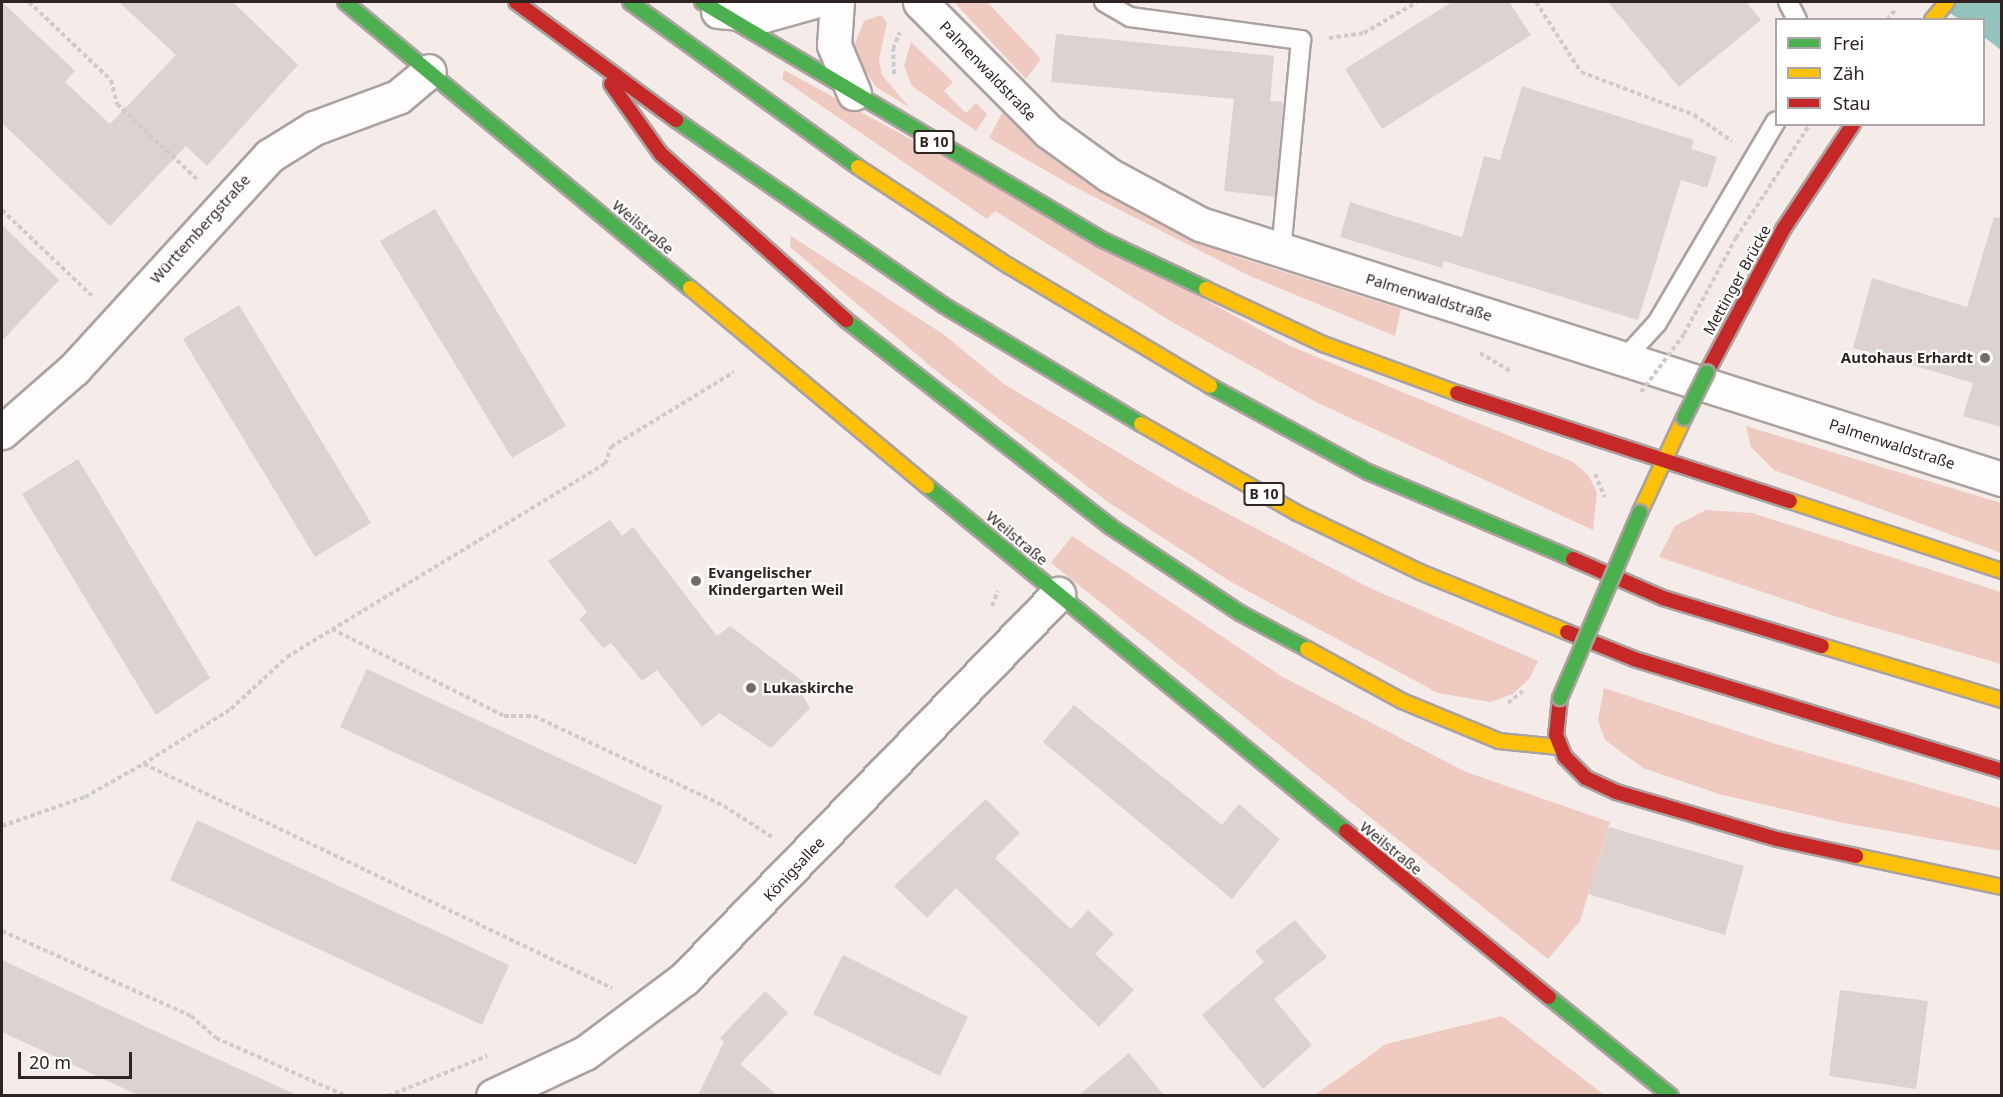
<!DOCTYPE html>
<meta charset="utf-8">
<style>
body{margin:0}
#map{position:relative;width:2003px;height:1097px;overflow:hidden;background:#f5ece9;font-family:"Noto Sans",sans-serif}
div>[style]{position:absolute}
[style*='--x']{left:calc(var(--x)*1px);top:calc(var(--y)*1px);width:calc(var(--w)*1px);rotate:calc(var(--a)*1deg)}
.green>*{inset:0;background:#eecac1}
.water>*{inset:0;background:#94c3bd}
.building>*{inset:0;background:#dcd2cf}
.path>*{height:4px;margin-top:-2px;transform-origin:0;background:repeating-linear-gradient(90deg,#cfcbcb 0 4.5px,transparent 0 7.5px)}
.roads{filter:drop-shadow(2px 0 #aba29f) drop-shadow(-2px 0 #aba29f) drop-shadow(0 2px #aba29f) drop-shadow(0 -2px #aba29f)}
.lane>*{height:18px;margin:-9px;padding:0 9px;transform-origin:9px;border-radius:9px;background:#fefcfc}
.street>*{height:33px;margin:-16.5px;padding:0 16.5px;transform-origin:16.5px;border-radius:16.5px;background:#fefcfc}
.fast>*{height:14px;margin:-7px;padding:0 7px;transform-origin:7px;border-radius:7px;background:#4caf50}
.slow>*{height:14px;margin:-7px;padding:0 7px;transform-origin:7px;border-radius:7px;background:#ffc107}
.jam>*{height:14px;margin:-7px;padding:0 7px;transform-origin:7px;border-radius:7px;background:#c62828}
.path-bridge>*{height:4px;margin-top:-2px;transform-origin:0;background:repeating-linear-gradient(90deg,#cfcbcb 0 4.5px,transparent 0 7.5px)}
.bridges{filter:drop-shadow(2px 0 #aba29f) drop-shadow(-2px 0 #aba29f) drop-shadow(0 2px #aba29f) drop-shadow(0 -2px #aba29f)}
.fast-bridge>*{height:14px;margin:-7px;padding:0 7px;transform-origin:7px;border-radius:7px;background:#4caf50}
.dots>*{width:16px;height:16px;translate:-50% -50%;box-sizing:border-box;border:3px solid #fff;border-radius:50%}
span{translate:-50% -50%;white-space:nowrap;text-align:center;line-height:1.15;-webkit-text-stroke:4.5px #fff;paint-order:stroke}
.shield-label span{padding:2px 4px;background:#fff;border:2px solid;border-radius:4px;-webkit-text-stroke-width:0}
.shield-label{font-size:14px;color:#2f2421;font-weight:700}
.street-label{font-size:15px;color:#2f2421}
.poi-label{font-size:15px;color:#2f2421;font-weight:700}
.right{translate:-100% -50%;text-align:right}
.left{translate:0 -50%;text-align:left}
.frame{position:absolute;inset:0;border:3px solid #2f2421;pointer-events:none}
.legend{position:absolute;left:1775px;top:18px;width:210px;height:108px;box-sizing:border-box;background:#fff;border:2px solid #aca7a6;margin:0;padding:8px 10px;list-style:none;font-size:18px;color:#2f2421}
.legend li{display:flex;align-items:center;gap:12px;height:30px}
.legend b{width:30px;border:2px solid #aca7a6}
.scale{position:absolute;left:18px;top:1052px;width:114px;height:27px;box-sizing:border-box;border:3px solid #2f2421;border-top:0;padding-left:8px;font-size:18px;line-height:21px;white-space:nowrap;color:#2f2421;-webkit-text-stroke:4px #fff;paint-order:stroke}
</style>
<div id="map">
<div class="green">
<i style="clip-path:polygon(954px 2px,987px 2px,1041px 59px,1026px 79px)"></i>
<i style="clip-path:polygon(881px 15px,887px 23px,879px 59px,882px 75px,909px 107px,876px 87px,852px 51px,864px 21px)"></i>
<i style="clip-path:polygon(911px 42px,953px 82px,944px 91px,966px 113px,976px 103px,987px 114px,976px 131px,912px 86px,904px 66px)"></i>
<i style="clip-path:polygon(784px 70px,1290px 346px,1573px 462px,1589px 476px,1597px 493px,1593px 530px,1318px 403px,1172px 322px,995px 211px,987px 219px,782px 79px)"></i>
<i style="clip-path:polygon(1002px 113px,1086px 178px,1183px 234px,1237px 257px,1401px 309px,1395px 336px,1250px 276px,1069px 184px,989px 138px)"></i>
<i style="clip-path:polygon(791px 236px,943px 334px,1004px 384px,1173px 485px,1370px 588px,1538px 661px,1529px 679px,1513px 694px,1490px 702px,1438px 693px,1231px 582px,1108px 502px,935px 370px,790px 247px)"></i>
<i style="clip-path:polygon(1746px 426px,2001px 503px,2001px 553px,1774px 470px,1751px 447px)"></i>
<i style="clip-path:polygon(1706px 510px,1752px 513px,2001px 592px,2001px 664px,1834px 616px,1659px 557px,1675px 526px)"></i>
<i style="clip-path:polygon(1072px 536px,1281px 676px,1466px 772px,1610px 822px,1580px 921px,1548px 959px,1051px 563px)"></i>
<i style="clip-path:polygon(1604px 688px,1776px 744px,2001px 808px,2001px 851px,1839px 822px,1719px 794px,1643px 768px,1605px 740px,1598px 720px)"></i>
<i style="clip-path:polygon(1502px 1016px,1604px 1095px,1315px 1095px,1386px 1044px)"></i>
</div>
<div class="water">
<i style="clip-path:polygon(1933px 2px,2001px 2px,2001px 50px,1984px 37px,1984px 20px,1959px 19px)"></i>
</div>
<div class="building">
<i style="clip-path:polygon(2px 2px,75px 71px,65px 82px,110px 124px,176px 55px,119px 2px,233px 2px,298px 65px,207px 166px,186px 146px,110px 226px,2px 123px)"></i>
<i style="clip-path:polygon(1452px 2px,1509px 2px,1531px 35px,1382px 129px,1345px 69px)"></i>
<i style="clip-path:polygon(1608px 2px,1746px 2px,1761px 20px,1679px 87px)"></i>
<i style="clip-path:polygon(1056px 34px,1274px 56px,1270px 101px,1283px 102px,1275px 197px,1224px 191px,1234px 99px,1051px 82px)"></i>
<i style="clip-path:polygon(1522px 86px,1694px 140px,1691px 149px,1717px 157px,1707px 188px,1681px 180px,1638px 320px,1444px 261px,1442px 268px,1340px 237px,1350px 202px,1462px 237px,1484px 156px,1500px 160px)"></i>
<i style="clip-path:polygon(435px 209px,566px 426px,512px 458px,380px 241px)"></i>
<i style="clip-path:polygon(1994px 217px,2001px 218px,2001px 427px,1963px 416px,1973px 383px,1853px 348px,1872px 278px,1967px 307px)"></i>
<i style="clip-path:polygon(2px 225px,59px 280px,2px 341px)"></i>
<i style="clip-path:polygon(239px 305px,371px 523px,315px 557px,183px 339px)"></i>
<i style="clip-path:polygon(78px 459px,210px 678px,156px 715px,22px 494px)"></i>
<i style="clip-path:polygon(610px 520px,622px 536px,633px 527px,717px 636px,730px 626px,804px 682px,798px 688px,810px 708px,771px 748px,719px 713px,702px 727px,657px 670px,642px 681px,611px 643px,603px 648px,579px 619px,587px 612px,548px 561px)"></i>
<i style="clip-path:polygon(367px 669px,663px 806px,636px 865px,340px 727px)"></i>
<i style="clip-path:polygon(1074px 705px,1222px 825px,1239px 804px,1280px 839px,1232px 899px,1043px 742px)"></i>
<i style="clip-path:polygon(986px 799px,1020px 833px,995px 858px,1071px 929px,1088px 910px,1114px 934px,1095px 954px,1134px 990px,1099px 1027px,956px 888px,927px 918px,894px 886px)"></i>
<i style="clip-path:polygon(197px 820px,509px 965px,482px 1025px,170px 880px)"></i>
<i style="clip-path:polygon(1609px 827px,1744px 866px,1725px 935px,1588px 894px)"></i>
<i style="clip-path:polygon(1295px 920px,1327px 957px,1274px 999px,1312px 1045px,1263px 1089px,1202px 1015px,1264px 962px,1255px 951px)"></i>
<i style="clip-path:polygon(843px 955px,968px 1017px,940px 1076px,813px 1014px)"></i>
<i style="clip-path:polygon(2px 960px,153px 1030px,297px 1095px,138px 1095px,2px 1032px)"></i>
<i style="clip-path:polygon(1840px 990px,1928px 1001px,1916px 1089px,1829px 1076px)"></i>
<i style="clip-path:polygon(765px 991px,788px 1013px,740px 1064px,777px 1095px,698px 1095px,724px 1042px,720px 1038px)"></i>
<i style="clip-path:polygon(1129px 1053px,1164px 1095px,1079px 1095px)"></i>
</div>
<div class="path">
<i style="--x:29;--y:2;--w:113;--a:43.6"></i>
<i style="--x:111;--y:80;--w:25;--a:76"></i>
<i style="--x:117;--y:104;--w:112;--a:43.2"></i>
<i style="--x:1536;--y:2;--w:83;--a:57.3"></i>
<i style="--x:1581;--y:72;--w:121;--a:20.8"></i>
<i style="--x:1694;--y:115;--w:46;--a:34.4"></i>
<i style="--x:1887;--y:20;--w:14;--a:-51"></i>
<i style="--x:1329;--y:38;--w:35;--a:-8"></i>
<i style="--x:1364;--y:33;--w:61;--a:-30.3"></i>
<i style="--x:894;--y:74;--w:25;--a:-92"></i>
<i style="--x:893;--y:49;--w:18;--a:-68"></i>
<i style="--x:2;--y:210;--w:124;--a:43.7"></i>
<i style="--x:1480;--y:353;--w:37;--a:31"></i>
<i style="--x:1595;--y:474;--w:25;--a:67"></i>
<i style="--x:992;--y:606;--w:16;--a:-68"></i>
<i style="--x:332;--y:629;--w:193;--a:26.8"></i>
<i style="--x:504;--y:716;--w:30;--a:0"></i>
<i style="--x:534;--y:716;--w:210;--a:25.3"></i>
<i style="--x:724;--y:806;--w:57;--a:32.9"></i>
<i style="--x:1508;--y:703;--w:19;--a:-39"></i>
<i style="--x:144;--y:764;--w:519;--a:25.58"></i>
<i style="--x:2;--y:826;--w:88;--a:-19.3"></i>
<i style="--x:85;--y:797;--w:67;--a:-29.6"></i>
<i style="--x:143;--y:764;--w:104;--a:-32"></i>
<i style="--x:231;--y:709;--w:76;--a:-42.9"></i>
<i style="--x:287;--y:657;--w:372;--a:-31.3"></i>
<i style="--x:605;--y:464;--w:18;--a:-71"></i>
<i style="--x:611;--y:447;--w:144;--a:-31.4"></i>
<i style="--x:2;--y:931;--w:207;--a:24.2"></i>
<i style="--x:191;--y:1016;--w:33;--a:41"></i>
<i style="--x:216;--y:1038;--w:142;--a:24"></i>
<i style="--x:388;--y:1096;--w:107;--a:-22"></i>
</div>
<div class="roads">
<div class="lane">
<i style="--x:1104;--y:2;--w:30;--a:30"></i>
<i style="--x:1130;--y:17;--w:173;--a:7.7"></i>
<i style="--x:1301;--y:40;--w:214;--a:95.4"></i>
<i style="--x:1788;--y:2;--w:20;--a:63"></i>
<i style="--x:1625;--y:358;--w:47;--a:-47.6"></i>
<i style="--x:1657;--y:323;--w:234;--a:-59.5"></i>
</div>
<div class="street">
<i style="--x:837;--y:2;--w:43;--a:94"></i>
<i style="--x:834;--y:45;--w:52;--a:67.4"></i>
<i style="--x:920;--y:2;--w:182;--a:45.2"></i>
<i style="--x:1048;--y:131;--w:75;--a:35.8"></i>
<i style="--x:1109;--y:175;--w:103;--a:28.3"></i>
<i style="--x:1200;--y:224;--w:842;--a:17.64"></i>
<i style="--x:718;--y:11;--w:46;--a:5"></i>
<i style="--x:764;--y:15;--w:49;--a:-15.5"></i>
<i style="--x:2;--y:432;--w:96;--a:-41.2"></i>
<i style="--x:74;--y:369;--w:289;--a:-47.5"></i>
<i style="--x:269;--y:156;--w:53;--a:-31.9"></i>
<i style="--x:314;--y:128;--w:90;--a:-20.3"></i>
<i style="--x:398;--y:97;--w:40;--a:-40"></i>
<i style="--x:493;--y:1096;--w:102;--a:-25.1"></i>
<i style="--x:585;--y:1053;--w:124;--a:-36.8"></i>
<i style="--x:684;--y:979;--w:537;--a:-45.83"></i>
</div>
<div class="fast">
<i style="--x:345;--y:2;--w:448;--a:39.7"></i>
<i style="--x:630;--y:2;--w:281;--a:35.9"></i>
<i style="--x:702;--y:2;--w:466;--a:30.7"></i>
<i style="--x:1103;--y:240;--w:114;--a:25.4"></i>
<i style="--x:676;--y:120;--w:325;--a:34.7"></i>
<i style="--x:943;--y:305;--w:231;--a:31"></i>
<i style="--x:846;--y:320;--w:336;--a:38"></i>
<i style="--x:1111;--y:527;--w:155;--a:33.7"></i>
<i style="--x:1240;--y:613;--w:76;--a:28.2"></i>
<i style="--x:1210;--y:386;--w:180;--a:28.6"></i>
<i style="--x:1368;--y:472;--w:223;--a:23"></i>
<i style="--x:927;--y:486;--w:543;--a:39.47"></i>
<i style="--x:1549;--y:997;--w:157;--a:39.1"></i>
</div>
<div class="slow">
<i style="--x:1932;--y:20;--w:23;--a:-50"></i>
<i style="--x:858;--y:167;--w:181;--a:33.3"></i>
<i style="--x:1009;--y:266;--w:234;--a:30.8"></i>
<i style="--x:690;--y:288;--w:309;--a:39.9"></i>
<i style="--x:1206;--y:289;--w:129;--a:25.2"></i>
<i style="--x:1323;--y:344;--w:143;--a:20.1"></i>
<i style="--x:1141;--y:424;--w:180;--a:29.7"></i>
<i style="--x:1297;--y:513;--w:136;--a:25.6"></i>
<i style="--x:1420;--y:572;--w:159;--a:22.2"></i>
<i style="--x:1790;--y:501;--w:223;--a:18.3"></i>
<i style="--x:1640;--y:512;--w:104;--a:-64.9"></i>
<i style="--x:1822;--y:646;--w:188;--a:16.7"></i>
<i style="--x:1307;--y:649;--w:108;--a:28.7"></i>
<i style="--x:1402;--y:701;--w:105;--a:22.4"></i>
<i style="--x:1499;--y:741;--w:60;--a:5.7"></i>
<i style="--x:1856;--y:856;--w:149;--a:12"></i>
</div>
<div class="jam">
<i style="--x:516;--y:2;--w:199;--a:36.4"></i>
<i style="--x:611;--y:84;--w:86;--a:54.5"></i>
<i style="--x:661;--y:154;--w:249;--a:41.9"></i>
<i style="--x:1707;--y:372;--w:163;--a:-61.9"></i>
<i style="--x:1784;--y:228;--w:125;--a:-56.4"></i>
<i style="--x:1457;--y:393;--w:350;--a:18"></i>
<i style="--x:1573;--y:559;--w:98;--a:23.4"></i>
<i style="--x:1663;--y:598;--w:166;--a:16.8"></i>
<i style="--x:1567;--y:632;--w:72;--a:21.9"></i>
<i style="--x:1634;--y:659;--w:385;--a:16.9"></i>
<i style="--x:1560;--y:698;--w:37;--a:96"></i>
<i style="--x:1556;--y:735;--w:24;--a:68"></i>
<i style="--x:1565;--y:757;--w:30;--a:45"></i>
<i style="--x:1586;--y:778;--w:33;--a:25"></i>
<i style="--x:1616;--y:792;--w:168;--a:16.3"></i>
<i style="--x:1777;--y:839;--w:81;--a:12.1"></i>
<i style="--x:1346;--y:831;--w:262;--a:39.3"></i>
</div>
</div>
<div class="path-bridge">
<i style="--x:1641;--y:392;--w:72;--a:-53.4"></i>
<i style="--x:1684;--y:334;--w:109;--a:-61.6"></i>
<i style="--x:1736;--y:238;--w:136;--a:-57"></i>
</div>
<div class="bridges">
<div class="fast-bridge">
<i style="--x:1684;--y:418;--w:51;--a:-63.4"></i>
<i style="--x:1560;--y:698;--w:202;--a:-66.7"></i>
</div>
</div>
<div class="dots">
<i style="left:1985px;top:358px;background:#746a67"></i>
<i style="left:696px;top:581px;background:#746a67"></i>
<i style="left:751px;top:688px;background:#746a67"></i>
</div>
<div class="shield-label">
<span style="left:934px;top:142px">B 10</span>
<span style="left:1264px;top:494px">B 10</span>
</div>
<div class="street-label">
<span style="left:988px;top:71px;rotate:46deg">Palmenwaldstraße</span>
<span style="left:643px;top:227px;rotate:40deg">Weilstraße</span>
<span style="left:200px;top:229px;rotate:-48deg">Württembergstraße</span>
<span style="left:1737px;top:280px;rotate:-61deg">Mettinger Brücke</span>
<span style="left:1429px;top:297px;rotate:17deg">Palmenwaldstraße</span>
<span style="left:1892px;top:444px;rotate:18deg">Palmenwaldstraße</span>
<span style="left:1017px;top:538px;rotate:40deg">Weilstraße</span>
<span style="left:1391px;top:848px;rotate:39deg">Weilstraße</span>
<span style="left:794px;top:869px;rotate:-47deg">Königsallee</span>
</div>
<div class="poi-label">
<span class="right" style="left:1973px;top:358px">Autohaus Erhardt</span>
<span class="left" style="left:708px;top:581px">Evangelischer<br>Kindergarten Weil</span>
<span class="left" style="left:763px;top:688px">Lukaskirche</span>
</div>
<div class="frame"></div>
<ul class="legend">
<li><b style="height:8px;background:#4caf50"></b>Frei</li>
<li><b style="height:8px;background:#ffc107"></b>Zäh</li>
<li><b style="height:8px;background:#c62828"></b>Stau</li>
</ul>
<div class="scale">20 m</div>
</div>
